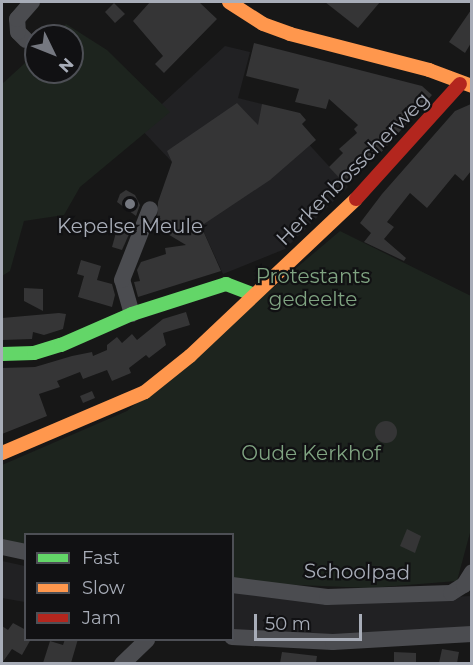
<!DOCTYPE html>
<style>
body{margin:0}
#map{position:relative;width:473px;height:665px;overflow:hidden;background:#171717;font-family:Montserrat,sans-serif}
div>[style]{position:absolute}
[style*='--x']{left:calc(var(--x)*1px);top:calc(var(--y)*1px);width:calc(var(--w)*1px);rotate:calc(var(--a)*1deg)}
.built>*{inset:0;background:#212123}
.green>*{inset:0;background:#1d241e}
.building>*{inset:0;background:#353536}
.round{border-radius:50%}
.street>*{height:16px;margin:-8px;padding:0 8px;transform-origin:8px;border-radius:8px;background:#4b4c50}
.fast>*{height:14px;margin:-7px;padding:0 7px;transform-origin:7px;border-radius:7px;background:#63d668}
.slow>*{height:14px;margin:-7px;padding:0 7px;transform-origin:7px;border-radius:7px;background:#ff974d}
.jam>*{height:14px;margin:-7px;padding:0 7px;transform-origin:7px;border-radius:7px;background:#b3261e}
.dots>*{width:16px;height:16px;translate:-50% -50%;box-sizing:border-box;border:3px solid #111113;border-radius:50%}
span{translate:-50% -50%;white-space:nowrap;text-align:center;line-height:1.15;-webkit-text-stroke:4.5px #111113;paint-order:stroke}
.street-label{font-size:20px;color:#a8adb8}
.poi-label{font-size:20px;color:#a8adb8}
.park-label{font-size:20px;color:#7fa381}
.frame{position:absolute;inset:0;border:3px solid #a8adb8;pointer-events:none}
.legend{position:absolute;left:24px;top:533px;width:210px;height:108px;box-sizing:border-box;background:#111113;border:2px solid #4d4f55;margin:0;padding:8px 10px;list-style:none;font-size:18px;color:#a8adb8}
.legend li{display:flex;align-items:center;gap:12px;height:30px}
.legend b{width:30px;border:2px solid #4d4f55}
.north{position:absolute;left:24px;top:24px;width:60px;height:60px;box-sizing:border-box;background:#111113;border:2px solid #4d4f55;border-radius:50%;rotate:133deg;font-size:16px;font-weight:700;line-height:24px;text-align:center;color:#a8adb8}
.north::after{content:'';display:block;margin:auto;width:21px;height:27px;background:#757880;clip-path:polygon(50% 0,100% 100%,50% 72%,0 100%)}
.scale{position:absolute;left:254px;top:614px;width:108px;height:27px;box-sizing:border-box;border:3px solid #a8adb8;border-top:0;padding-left:8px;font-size:18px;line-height:21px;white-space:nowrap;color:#a8adb8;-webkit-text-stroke:4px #111113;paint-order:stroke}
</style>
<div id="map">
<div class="built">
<i style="clip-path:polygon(225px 46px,250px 52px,238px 98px,262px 104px,268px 123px,294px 128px,348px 187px,285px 249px,223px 274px,172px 162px,138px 126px)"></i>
<i style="clip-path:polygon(2px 561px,25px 566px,25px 602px,2px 598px)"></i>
<i style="clip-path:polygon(233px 589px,378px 600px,471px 596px,471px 630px,442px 634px,233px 635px)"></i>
</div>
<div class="green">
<i style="clip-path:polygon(66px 24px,107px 50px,170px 112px,80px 187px,64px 215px,24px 221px,10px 271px,2px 276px,2px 84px,36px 53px,36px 72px,72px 72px,72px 36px,54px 36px)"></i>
<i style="clip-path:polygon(340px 231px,471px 296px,471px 529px,457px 581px,370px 588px,273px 584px,233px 579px,232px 534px,26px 534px,25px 549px,2px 544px,2px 465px,127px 411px)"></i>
</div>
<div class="building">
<i style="clip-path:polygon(150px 2px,199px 2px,217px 19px,164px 73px,155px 64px,163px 56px,133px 21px)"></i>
<i style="clip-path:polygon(325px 2px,380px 2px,358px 28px)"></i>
<i style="clip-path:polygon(114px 3px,125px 14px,115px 23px,105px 12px)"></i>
<i style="clip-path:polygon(471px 10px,471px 43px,465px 53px,449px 42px)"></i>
<i style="clip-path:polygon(254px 43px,422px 86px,432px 95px,378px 156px,376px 154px,344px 183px,329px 167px,343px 153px,339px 149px,357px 133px,354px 129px,358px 125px,329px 99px,326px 109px,295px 102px,299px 89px,246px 76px)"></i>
<i style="clip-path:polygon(237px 103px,258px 125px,262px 104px,300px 113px,306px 120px,302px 124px,316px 140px,270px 180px,201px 226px,221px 271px,138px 297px,134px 282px,140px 281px,137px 270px,141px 262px,166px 254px,165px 248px,186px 245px,166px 233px,162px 221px,157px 219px,158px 202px,172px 162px,167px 151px)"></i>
<i style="clip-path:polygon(471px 104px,471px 171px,463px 181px,455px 174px,427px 208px,410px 193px,387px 222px,394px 227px,384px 239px,406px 258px,404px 261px,364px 242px,371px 233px,360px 223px,382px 194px,455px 111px)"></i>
<i style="clip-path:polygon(126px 190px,135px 195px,140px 205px,136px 216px,117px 202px,120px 194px)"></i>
<i style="clip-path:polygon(117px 229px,130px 232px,122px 250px,112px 247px)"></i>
<i style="clip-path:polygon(81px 260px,101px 266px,97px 280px,112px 284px,115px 295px,112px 307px,78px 297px,84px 276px,77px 274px)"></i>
<i style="clip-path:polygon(24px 288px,43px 289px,43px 311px,24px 301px)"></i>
<i style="clip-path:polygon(186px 312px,190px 325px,163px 333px,166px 345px,149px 358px,146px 355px,129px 368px,131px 373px,112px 381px,107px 370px,83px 379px,80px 372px,57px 381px,60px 387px,39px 394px,47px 416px,2px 434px,2px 368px,35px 367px,72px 356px,92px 352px,93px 356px,107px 350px,107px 345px,117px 337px,122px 343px,132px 334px,137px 340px,163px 319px)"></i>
<i style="clip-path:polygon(59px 313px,66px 314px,63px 329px,44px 335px,33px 332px,32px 339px,2px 340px,2px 318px)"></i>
<i style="clip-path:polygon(92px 391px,95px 398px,83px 403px,80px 396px)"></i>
<i class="round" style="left:375px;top:421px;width:22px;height:22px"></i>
<i style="clip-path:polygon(407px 529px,421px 536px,415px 553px,400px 546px)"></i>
<i style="clip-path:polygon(13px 623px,26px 630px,26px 639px,31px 639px,22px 655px,12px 649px,2px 663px,2px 626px,8px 630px)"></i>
<i style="clip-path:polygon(65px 639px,78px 639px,71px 663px,43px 663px,50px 641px,63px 645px)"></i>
<i style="clip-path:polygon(442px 649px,459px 652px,457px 663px,439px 663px)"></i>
<i style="clip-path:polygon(282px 652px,317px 656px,316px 663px,280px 663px)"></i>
<i style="clip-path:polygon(394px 652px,416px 653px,416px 663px,394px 663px)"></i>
</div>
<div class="street">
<i style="--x:26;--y:40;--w:11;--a:-135"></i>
<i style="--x:18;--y:32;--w:13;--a:-94"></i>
<i style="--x:17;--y:19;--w:23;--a:-49"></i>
<i style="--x:132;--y:314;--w:35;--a:-106"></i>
<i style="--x:122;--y:280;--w:76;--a:-68.5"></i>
<i style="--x:2;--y:547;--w:25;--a:12"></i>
<i style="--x:232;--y:585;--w:96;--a:7.2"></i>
<i style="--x:327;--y:597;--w:124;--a:-1.8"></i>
<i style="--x:451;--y:593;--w:15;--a:-32"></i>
<i style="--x:464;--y:585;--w:15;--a:-58"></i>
<i style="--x:232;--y:637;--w:101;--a:2.8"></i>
<i style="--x:333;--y:642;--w:139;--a:-3.3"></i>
<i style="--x:122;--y:664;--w:35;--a:-44"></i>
</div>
<div class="fast">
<i style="--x:2;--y:354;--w:32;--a:-2"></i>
<i style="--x:34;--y:353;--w:28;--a:-17"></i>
<i style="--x:61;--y:345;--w:77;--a:-23.6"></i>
<i style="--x:132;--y:314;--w:99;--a:-17.7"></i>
<i style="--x:226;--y:284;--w:28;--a:21"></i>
</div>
<div class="slow">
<i style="--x:229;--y:2;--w:40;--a:32.9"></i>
<i style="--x:263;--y:24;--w:29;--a:20"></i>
<i style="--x:290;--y:34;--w:144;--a:14.5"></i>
<i style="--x:429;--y:70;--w:46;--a:20.4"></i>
<i style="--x:2;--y:453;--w:155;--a:-23.1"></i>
<i style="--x:145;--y:392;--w:58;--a:-38.7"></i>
<i style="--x:190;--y:356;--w:228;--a:-43.4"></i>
</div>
<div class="jam">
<i style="--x:356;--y:199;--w:155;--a:-47.9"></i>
</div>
<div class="dots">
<i style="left:130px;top:204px;background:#757880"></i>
</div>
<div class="street-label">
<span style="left:353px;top:169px;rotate:-45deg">Herkenbosscherweg</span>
<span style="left:357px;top:572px;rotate:1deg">Schoolpad</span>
</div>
<div class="poi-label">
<span style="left:130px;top:226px">Kepelse Meule</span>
</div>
<div class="park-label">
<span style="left:313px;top:288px">Protestants<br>gedeelte</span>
<span style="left:311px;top:453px">Oude Kerkhof</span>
</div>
<div class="frame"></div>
<ul class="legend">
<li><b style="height:8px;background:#63d668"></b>Fast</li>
<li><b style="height:8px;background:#ff974d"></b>Slow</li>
<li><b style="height:8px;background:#b3261e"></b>Jam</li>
</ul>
<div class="north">N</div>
<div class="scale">50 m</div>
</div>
